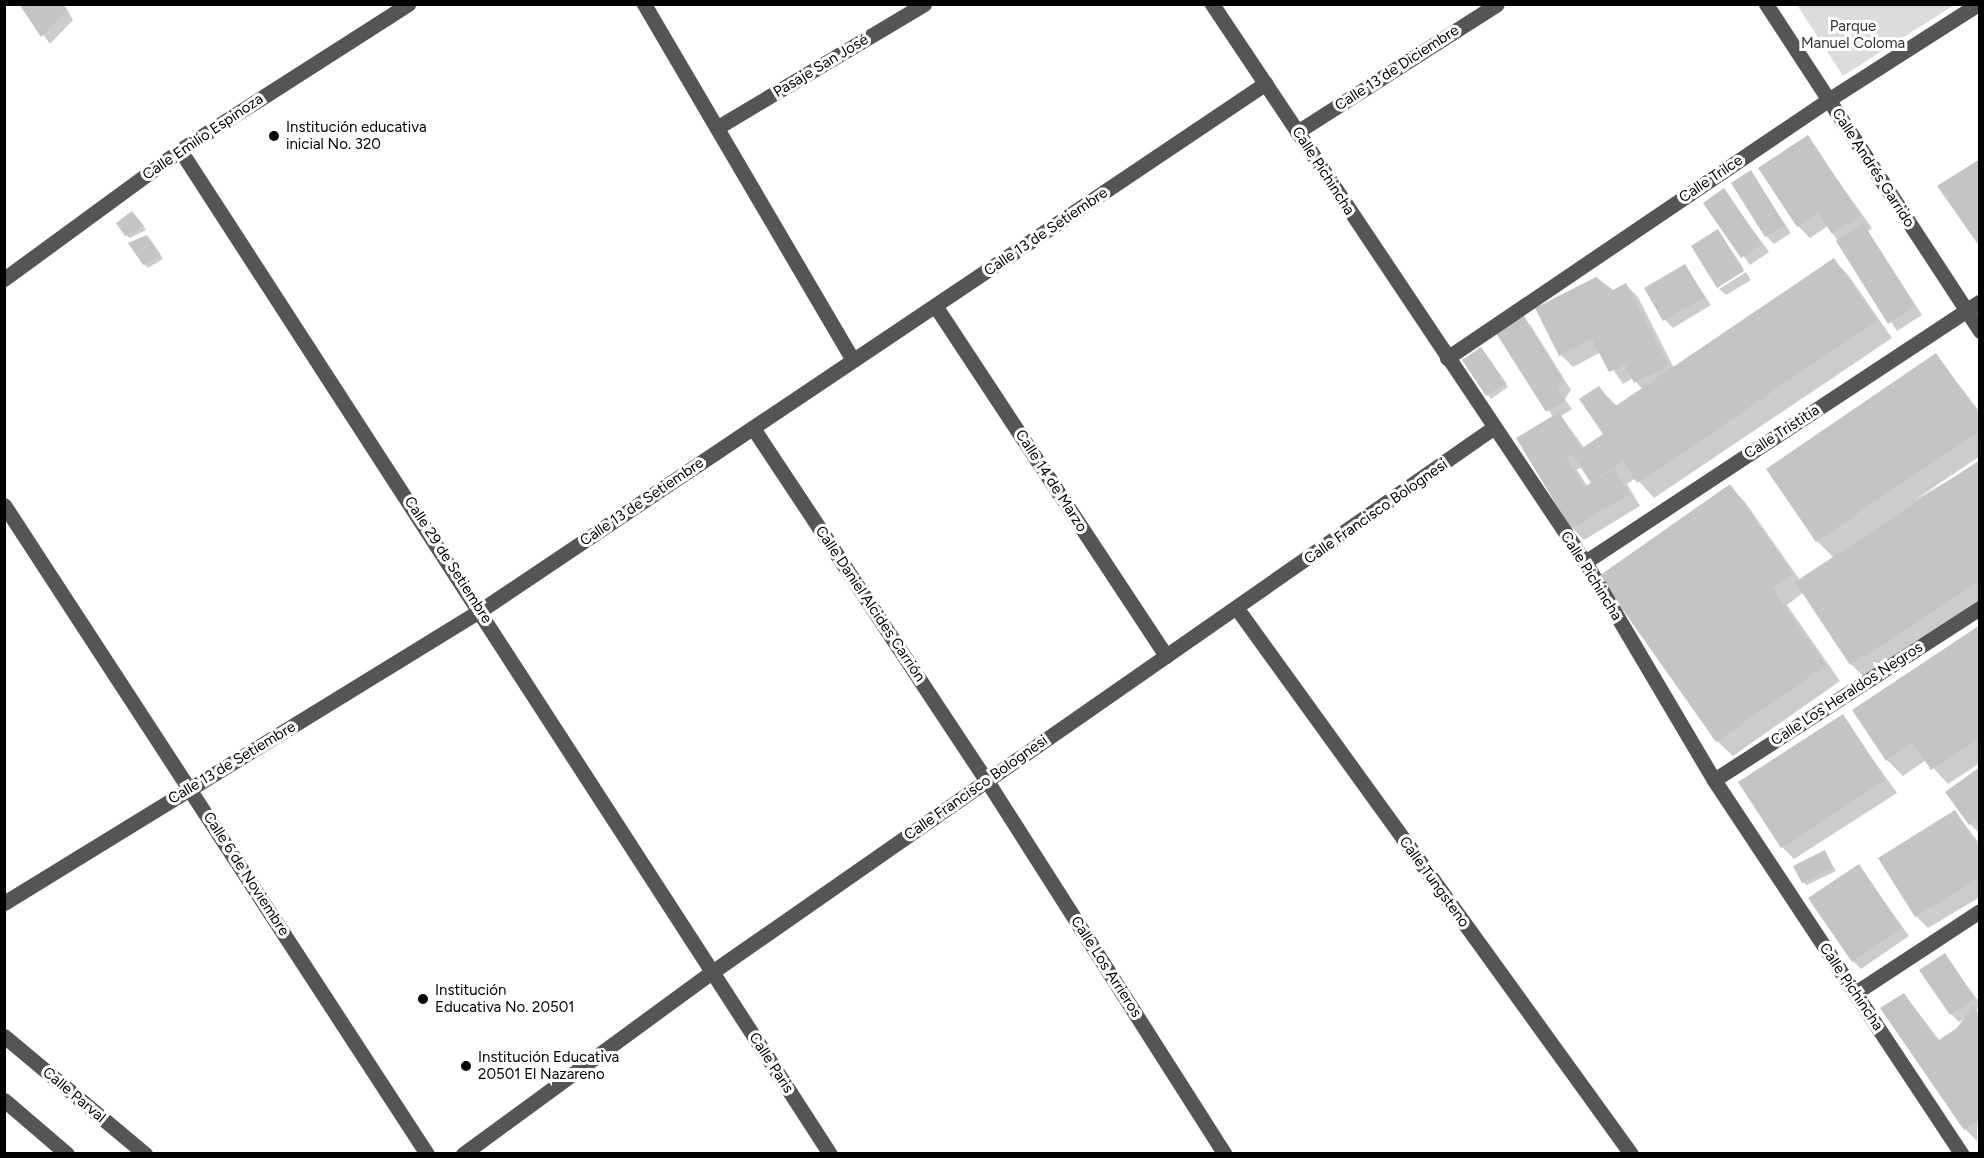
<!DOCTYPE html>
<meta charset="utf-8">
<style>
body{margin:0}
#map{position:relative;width:1984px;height:1158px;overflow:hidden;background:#fff;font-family:Figtree,sans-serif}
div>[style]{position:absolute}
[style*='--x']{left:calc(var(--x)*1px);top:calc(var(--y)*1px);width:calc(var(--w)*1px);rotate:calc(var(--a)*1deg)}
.green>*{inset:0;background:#dcdcdc}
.shadow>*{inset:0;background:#0003}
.building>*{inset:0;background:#c4c4c4}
.minor>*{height:15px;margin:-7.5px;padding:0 7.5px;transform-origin:7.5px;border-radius:7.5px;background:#555}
.dots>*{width:16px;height:16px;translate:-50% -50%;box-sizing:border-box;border:3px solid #fff;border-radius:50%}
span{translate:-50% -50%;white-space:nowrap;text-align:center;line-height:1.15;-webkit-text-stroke:6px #fff;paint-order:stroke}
.park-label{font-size:15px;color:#333}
.street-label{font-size:15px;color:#000}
.poi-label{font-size:15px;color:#000}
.left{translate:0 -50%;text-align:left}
.frame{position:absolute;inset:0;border:6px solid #000;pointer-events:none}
</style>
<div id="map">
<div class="green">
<i style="clip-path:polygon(1797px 5px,1954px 5px,1843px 76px)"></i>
</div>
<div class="shadow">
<i style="clip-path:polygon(21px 4px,64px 4px,73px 20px,50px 44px)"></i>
<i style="clip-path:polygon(1807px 137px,1872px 228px,1868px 231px,1922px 315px,1897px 331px,1828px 226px,1810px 238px,1798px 226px)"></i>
<i style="clip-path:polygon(1750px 172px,1791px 233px,1774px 244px,1766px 236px)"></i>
<i style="clip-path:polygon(1724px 190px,1769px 252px,1750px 265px,1705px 203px)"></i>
<i style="clip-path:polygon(136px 216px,146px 230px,130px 238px,126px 235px)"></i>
<i style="clip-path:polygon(1718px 231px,1744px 269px,1718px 286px)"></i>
<i style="clip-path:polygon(147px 236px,163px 259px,148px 268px,144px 264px)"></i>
<i style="clip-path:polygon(evenodd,1834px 260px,1849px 276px,1892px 338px,1654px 498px,1636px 478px,1627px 484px,1640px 506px,1584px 540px,1572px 528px,1553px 417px,1499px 333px,1523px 318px,1531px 326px,1571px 390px,1565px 399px,1572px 409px,1561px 416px,1585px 449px,1605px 434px,1599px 388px,1617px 406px,1642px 389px,1633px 378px,1623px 384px,1601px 352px,1573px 367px,1561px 355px,1612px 292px,1626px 285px,1638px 297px,1674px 368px,1834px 260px,1582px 467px,1594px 483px,1588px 487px,1577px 470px,1582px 467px)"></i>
<i style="clip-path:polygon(1685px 266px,1711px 305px,1673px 328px,1665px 320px)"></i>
<i style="clip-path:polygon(1746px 272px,1751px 280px,1726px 295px,1719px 289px)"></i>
<i style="clip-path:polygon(1484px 352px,1508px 387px,1491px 399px,1464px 361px)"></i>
<i style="clip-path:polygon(1936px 355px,1980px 412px,1980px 456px,1915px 500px,1980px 462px,1980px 606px,1867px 680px,1851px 664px,1804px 592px,1787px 605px,1840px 681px,1733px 756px,1717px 741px,1730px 486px,1745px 502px,1800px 580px,1834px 558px,1817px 541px,1768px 470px)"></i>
<i style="clip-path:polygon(1980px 627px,1980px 763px,1948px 784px,1926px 760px,1903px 776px,1887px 760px)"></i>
<i style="clip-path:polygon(1842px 716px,1897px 793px,1794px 859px,1782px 847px)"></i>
<i style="clip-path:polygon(1980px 769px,1980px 831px,1978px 832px,1970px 824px)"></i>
<i style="clip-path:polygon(1955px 812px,1980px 844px,1980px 897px,1928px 928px,1916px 916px,1880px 858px)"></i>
<i style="clip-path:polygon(1824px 852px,1836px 871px,1807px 885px,1803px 882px)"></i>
<i style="clip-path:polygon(1859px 866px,1909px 936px,1861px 969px,1853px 961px)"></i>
<i style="clip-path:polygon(1944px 955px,1980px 1003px,1976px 1011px,1980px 1014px,1977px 1141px,1965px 1129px,1904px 994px,1940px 1041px,1958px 1029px,1966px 1017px,1959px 1022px,1951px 1014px)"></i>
</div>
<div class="building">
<i style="clip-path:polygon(19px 4px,62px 4px,66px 11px,41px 37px)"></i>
<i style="clip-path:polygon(1808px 135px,1861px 216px,1832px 234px,1818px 213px,1797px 227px,1758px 168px)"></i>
<i style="clip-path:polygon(1980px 159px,1980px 247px,1937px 186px)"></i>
<i style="clip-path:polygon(1751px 170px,1785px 225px,1765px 237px,1731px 183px)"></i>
<i style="clip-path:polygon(1724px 188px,1762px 244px,1741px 258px,1703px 203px)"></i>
<i style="clip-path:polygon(132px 211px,144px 226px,125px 236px,116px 223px)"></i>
<i style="clip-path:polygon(1863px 223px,1915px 306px,1888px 324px,1836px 241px)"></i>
<i style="clip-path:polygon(1718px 229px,1744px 271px,1717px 288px,1691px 246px)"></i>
<i style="clip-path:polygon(147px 235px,161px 255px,143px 265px,128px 243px)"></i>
<i style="clip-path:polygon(1834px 258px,1877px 321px,1637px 483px,1623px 461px,1591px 483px,1572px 454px,1566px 458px,1584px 487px,1615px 469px,1629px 494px,1571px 529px,1516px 438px,1559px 412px,1581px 449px,1603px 434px,1579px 399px,1599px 386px,1614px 407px)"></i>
<i style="clip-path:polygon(1685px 264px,1705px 297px,1663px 321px,1644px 288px)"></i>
<i style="clip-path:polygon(1596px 277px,1613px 290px,1626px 283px,1669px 366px,1634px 383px,1625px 365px,1609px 372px,1592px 339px,1559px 356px,1535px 308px)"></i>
<i style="clip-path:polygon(1524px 316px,1564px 381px,1558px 390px,1565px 401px,1546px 412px,1496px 333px)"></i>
<i style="clip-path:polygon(1481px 347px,1506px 383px,1486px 396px,1462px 360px)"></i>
<i style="clip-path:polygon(1936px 353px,1980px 416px,1980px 430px,1816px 542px,1766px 469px)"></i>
<i style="clip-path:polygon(1980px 460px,1980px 581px,1850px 665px,1795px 582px)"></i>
<i style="clip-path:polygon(1730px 484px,1793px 574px,1772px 588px,1826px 665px,1716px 742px,1599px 576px)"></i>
<i style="clip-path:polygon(1980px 625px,1980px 737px,1931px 770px,1913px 743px,1886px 761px,1852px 710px)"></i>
<i style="clip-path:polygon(1843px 714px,1886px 780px,1781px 848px,1738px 782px)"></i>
<i style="clip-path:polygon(1980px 767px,1980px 826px,1975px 821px,1969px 825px,1945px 792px)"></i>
<i style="clip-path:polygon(1955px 810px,1980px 849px,1980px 877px,1915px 917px,1878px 858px)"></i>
<i style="clip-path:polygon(1825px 850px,1833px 867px,1802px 883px,1793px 866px)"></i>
<i style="clip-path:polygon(1859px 864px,1902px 928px,1852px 962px,1808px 898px)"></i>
<i style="clip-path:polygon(1945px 953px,1975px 998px,1950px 1015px,1919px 970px)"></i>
<i style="clip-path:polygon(1904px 993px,1937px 1041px,1957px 1028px,1973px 1005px,1980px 1015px,1980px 1119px,1964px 1130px,1880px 1008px)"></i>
</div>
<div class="minor">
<i style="--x:644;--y:4;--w:411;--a:59.6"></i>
<i style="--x:1212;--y:4;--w:671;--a:56.24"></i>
<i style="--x:1585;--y:562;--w:253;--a:59.4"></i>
<i style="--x:1714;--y:780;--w:449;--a:56.5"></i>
<i style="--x:1766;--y:4;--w:391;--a:56.8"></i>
<i style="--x:718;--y:127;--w:240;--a:-30.8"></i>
<i style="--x:1297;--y:132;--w:237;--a:-32.6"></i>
<i style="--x:180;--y:150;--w:1196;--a:57.08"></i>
<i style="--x:4;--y:279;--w:218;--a:-36.2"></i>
<i style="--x:180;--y:150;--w:271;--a:-32.6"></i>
<i style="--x:936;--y:307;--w:418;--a:56.6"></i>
<i style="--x:1447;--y:358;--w:460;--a:-34.1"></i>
<i style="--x:1828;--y:100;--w:178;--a:-32.6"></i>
<i style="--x:753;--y:428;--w:424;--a:56.5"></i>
<i style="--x:987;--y:781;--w:442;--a:57.5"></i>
<i style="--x:4;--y:505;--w:775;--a:56.9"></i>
<i style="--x:1585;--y:562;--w:473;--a:-33.4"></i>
<i style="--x:1238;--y:610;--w:671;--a:54.15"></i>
<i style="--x:1714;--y:780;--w:317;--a:-32.9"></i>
<i style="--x:4;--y:903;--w:560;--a:-31.56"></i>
<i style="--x:481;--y:610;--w:945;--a:-33.87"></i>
<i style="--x:1855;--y:993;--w:149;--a:-33.3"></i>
<i style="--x:4;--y:1036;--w:184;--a:39.9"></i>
<i style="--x:4;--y:1100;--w:83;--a:40.6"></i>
<i style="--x:463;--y:1154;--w:308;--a:-36.2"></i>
<i style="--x:712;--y:972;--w:952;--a:-34.86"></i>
</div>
<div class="dots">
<i style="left:274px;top:136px;background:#000"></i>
<i style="left:423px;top:999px;background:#000"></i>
<i style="left:466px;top:1066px;background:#000"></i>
</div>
<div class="park-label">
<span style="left:1853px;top:35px">Parque<br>Manuel Coloma</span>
</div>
<div class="street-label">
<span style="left:821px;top:66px;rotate:-31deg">Pasaje San José</span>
<span style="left:1397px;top:68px;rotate:-33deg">Calle 13 de Diciembre</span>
<span style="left:203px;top:137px;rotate:-34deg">Calle Emilio Espinoza</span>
<span style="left:1873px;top:168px;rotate:57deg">Calle Andrés Garrido</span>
<span style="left:1323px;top:171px;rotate:57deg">Calle Pichincha</span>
<span style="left:1711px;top:179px;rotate:-34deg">Calle Trilce</span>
<span style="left:1046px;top:232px;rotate:-34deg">Calle 13 de Setiembre</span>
<span style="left:1782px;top:432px;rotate:-33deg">Calle Tristitia</span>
<span style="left:1051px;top:481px;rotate:57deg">Calle 14 de Marzo</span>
<span style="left:642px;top:502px;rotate:-34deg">Calle 13 de Setiembre</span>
<span style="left:1376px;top:512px;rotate:-35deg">Calle Francisco Bolognesi</span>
<span style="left:448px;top:560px;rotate:57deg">Calle 29 de Setiembre</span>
<span style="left:1591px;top:576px;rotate:58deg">Calle Pichincha</span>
<span style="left:870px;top:604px;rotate:56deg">Calle Daniel Alcides Carrión</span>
<span style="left:1847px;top:694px;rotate:-33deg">Calle Los Heraldos Negros</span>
<span style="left:232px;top:763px;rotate:-31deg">Calle 13 de Setiembre</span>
<span style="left:976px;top:788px;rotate:-35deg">Calle Francisco Bolognesi</span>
<span style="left:246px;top:874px;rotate:57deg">Calle 6 de Noviembre</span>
<span style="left:1434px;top:882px;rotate:54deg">Calle Tungsteno</span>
<span style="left:1106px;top:967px;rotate:57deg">Calle Los Arrieros</span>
<span style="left:1851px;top:987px;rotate:56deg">Calle Pichincha</span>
<span style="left:771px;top:1063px;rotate:57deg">Calle Paris</span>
<span style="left:74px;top:1095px;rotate:40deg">Calle Parval</span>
</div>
<div class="poi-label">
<span class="left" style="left:286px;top:136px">Institución educativa<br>inicial No. 320</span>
<span class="left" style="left:435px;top:999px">Institución<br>Educativa No. 20501</span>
<span class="left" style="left:478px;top:1066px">Institución Educativa<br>20501 El Nazareno</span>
</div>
<div class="frame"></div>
</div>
